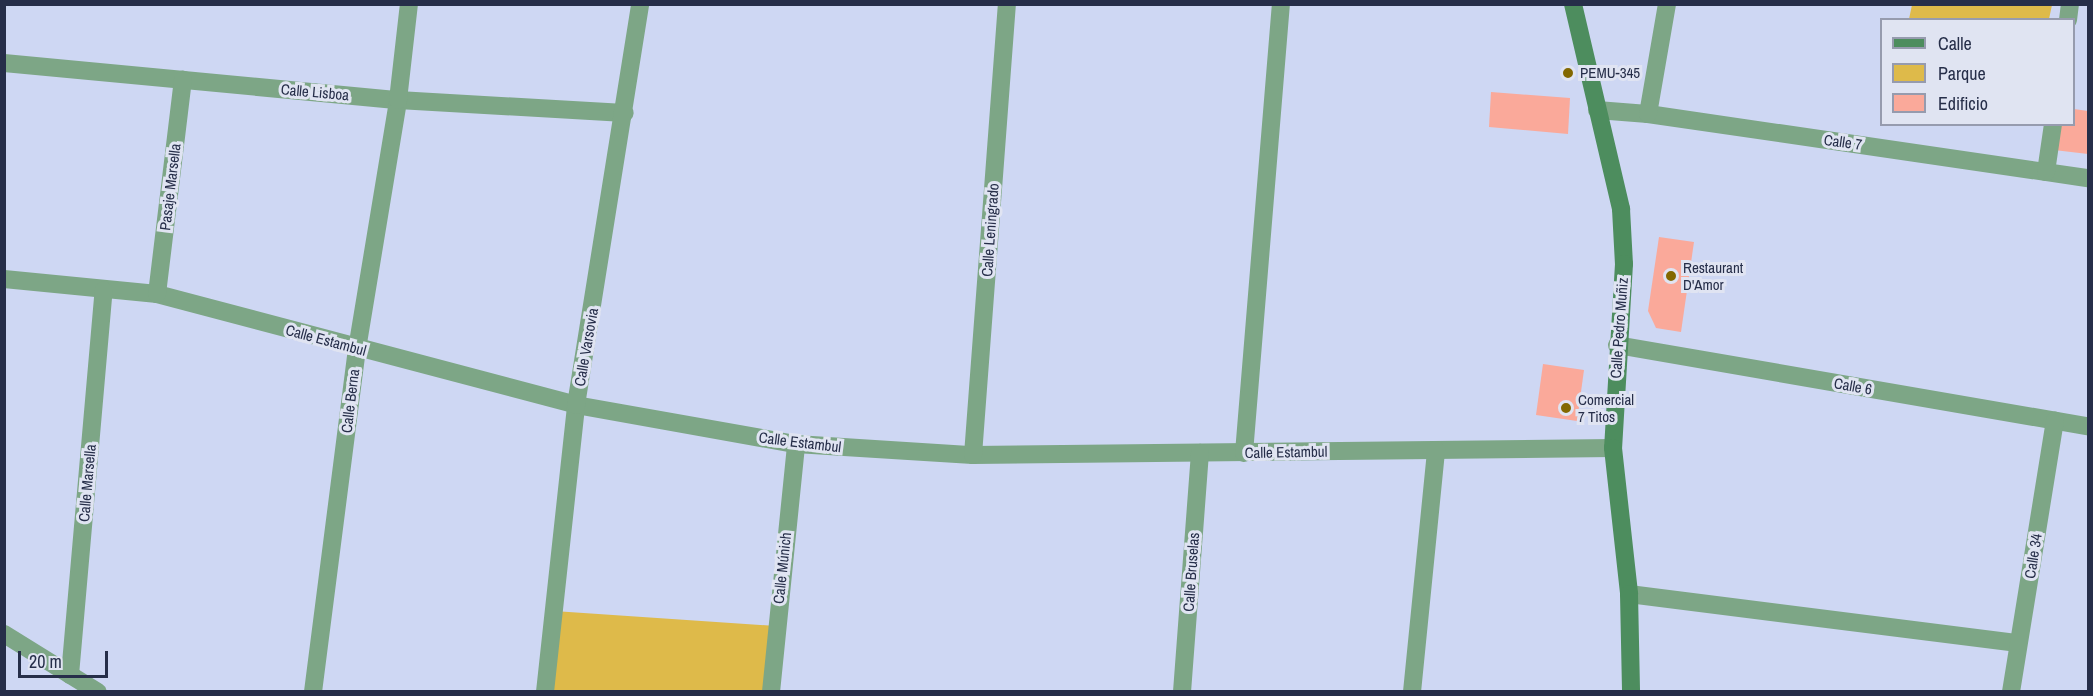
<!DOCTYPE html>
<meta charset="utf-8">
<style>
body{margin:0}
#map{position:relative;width:2093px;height:696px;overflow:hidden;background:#ced7f3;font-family:"Archivo Narrow",sans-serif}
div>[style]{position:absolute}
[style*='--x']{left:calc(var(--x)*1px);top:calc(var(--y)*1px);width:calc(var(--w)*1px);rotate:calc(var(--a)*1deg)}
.green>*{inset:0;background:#deba4a}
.building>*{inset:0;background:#faa99a}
.street>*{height:18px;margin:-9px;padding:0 9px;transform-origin:9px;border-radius:9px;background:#7da686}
.secondary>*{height:18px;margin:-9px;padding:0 9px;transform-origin:9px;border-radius:9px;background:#4d8d5e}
.dots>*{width:16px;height:16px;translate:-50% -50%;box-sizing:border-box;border:3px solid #e0e4f2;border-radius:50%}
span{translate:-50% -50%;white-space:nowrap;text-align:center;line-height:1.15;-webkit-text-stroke:6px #e0e4f2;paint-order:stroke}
.poi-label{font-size:15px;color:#262e49}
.left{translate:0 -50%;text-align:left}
.street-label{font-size:15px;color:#262e49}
.frame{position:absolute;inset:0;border:6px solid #262e49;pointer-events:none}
.legend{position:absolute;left:1880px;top:18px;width:195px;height:108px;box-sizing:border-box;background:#e0e4f2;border:2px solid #969bae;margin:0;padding:8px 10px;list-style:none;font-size:18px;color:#262e49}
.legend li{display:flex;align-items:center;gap:12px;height:30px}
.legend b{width:30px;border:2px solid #969bae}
.scale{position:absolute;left:18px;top:651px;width:90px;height:27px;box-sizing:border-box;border:3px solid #262e49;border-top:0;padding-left:8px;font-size:18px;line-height:21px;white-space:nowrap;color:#262e49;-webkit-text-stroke:4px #e0e4f2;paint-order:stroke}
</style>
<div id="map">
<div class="green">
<i style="clip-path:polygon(1912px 5px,1912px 4px,2052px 5px,2049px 19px,1909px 19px)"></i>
<i style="clip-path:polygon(554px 611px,776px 626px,771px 691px,545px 692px)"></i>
</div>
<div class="building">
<i style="clip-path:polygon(1491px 92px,1570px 98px,1568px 134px,1489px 127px)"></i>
<i style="clip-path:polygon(2074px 109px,2088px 111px,2088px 154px,2054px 150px,2058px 124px,2074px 124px)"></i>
<i style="clip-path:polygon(1659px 237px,1694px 242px,1681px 332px,1656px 328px,1648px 311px)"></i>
<i style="clip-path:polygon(1543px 364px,1584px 370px,1577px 421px,1536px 415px)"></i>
</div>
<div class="street">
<i style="--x:2068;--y:20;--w:16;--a:-83"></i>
<i style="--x:4;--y:63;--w:396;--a:5.4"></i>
<i style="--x:398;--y:100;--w:227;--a:3.3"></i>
<i style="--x:1597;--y:110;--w:51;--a:4.5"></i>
<i style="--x:1648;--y:114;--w:445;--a:8.3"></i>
<i style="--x:1648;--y:114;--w:112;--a:-80.2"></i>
<i style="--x:2046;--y:172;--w:49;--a:-81.7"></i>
<i style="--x:4;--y:279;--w:154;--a:5.6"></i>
<i style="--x:157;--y:294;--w:433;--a:14.8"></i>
<i style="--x:576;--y:405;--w:223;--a:10.1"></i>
<i style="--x:796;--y:444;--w:177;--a:3.6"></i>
<i style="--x:973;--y:455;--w:640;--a:-0.63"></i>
<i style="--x:157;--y:294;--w:216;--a:-83.1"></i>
<i style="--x:1617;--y:345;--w:478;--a:9.8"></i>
<i style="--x:1244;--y:453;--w:451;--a:-85.3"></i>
<i style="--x:973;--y:455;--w:452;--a:-85.7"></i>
<i style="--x:1629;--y:594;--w:392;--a:7.2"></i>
<i style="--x:4;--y:634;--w:110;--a:31.7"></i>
<i style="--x:70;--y:675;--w:386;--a:-85"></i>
<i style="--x:313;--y:692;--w:346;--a:-82.7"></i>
<i style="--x:357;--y:349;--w:252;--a:-80.6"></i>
<i style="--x:398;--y:100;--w:97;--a:-83.5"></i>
<i style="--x:545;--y:692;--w:289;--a:-83.8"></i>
<i style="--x:576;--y:405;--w:406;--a:-80.9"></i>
<i style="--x:771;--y:692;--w:249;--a:-84.2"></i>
<i style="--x:1182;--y:692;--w:240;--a:-85.7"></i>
<i style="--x:1412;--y:692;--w:243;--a:-84.3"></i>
<i style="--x:2011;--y:692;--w:275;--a:-80.8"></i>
</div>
<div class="secondary">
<i style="--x:1573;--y:4;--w:211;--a:76.8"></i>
<i style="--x:1621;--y:209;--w:55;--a:86.9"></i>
<i style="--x:1624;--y:264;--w:184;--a:93.4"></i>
<i style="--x:1613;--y:448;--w:147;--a:83.7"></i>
<i style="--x:1629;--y:594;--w:98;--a:88.8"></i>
</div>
<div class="dots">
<i style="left:1568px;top:73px;background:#836800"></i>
<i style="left:1671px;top:276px;background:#836800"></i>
<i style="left:1566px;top:408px;background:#836800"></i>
</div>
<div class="poi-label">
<span class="left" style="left:1580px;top:73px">PEMU-345</span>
<span class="left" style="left:1683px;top:276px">Restaurant<br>D'Amor</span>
<span class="left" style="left:1578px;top:408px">Comercial<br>7 Titos</span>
</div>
<div class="street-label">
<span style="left:315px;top:92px;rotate:5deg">Calle Lisboa</span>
<span style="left:1843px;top:142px;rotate:8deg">Calle 7</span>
<span style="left:170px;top:187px;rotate:-83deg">Pasaje Marsella</span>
<span style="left:990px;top:230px;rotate:-86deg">Calle Leningrado</span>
<span style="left:1619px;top:328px;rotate:-86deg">Calle Pedro Muñiz</span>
<span style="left:326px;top:340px;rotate:15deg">Calle Estambul</span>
<span style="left:586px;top:347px;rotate:-80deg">Calle Varsovia</span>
<span style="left:1853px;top:386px;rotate:10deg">Calle 6</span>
<span style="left:350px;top:401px;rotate:-83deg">Calle Berna</span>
<span style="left:800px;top:442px;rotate:7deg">Calle Estambul</span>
<span style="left:1286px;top:452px;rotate:-1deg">Calle Estambul</span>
<span style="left:87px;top:483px;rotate:-85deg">Calle Marsella</span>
<span style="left:2033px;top:556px;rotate:-81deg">Calle 34</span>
<span style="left:782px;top:568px;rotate:-84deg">Calle Múnich</span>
<span style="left:1191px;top:572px;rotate:-86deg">Calle Bruselas</span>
</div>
<div class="frame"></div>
<ul class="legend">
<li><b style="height:8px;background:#4d8d5e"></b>Calle</li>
<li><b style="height:16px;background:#deba4a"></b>Parque</li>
<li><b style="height:16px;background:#faa99a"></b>Edificio</li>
</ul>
<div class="scale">20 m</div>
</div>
